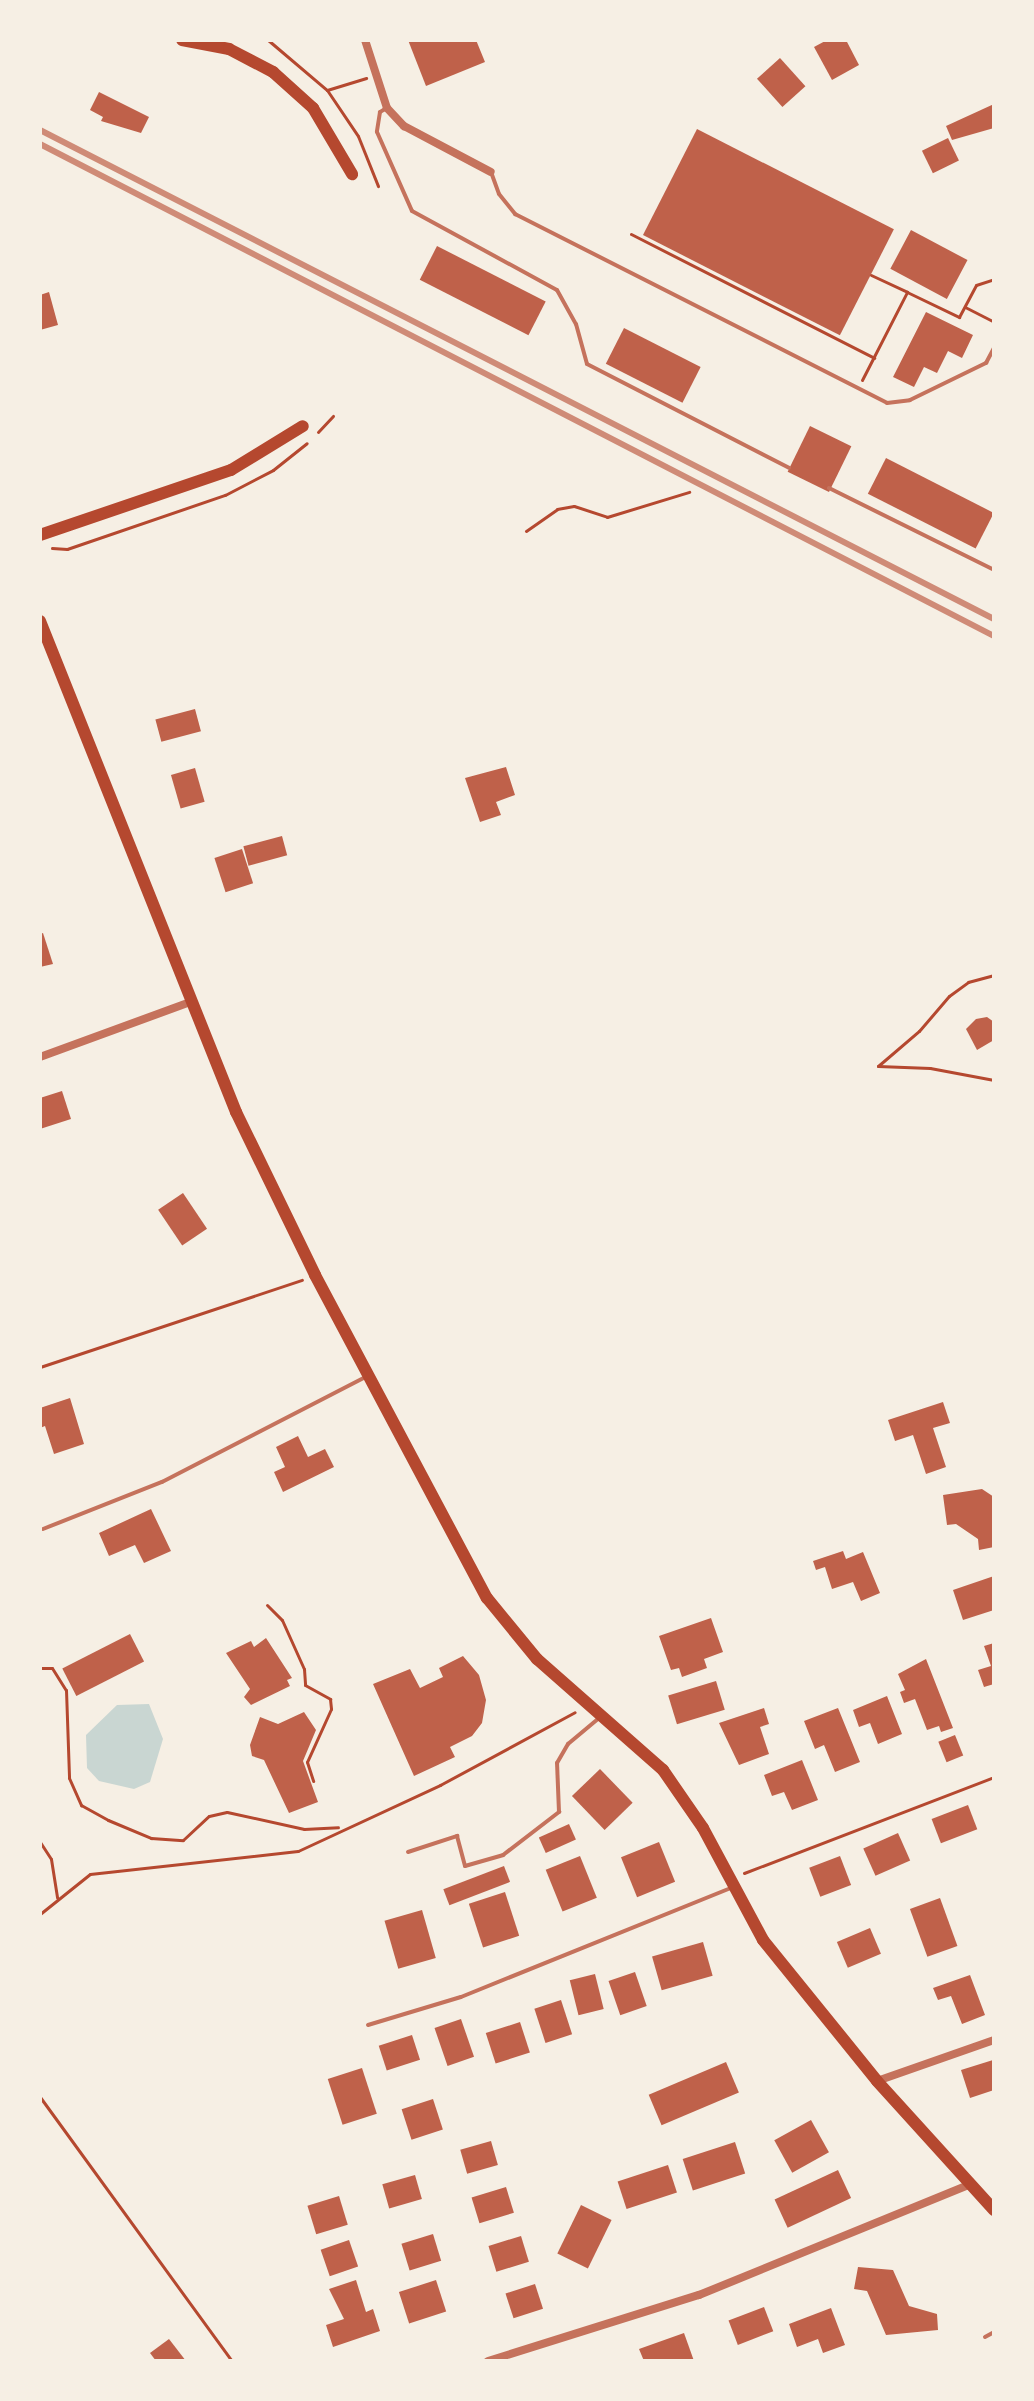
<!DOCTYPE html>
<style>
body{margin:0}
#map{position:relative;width:1034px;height:2401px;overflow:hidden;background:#f6efe4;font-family:Arial,sans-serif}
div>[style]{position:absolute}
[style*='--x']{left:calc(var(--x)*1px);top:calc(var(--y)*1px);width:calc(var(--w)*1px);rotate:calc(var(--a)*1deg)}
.water>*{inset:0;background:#c9d6d2}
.building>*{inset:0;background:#bf614a;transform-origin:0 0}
.path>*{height:3px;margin:-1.5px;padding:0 1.5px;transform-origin:1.5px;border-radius:1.5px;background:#b5482f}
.service>*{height:4px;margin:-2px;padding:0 2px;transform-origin:2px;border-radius:2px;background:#c5725c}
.minor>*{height:8px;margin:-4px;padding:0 4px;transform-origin:4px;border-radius:4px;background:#c5725c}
.secondary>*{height:12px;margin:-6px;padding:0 6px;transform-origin:6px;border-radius:6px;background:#b5482f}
.rail>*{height:6px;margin:-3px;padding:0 3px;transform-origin:3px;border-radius:3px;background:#cf8b77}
span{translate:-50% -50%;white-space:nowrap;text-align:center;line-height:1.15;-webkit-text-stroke:7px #f6efe4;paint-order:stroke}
.frame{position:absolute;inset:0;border:42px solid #f6efe4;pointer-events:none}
</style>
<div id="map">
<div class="water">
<div style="clip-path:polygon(149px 1704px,163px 1739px,150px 1782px,134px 1789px,99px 1781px,87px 1768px,86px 1735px,117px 1705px)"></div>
</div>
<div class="building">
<div style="clip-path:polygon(408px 40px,476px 40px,485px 62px,426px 86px)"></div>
<div style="clip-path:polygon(827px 40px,846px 40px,859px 65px,832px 80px,814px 47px)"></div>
<div style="left:780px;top:58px;width:38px;height:31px;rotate:48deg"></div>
<div style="clip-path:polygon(99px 92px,149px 117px,141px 133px,101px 121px,103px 117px,90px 110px)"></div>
<div style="clip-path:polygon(994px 104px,994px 128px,952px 140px,946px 126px)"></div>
<div style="left:697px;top:129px;width:221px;height:119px;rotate:27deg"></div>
<div style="left:948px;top:138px;width:25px;height:29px;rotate:64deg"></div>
<div style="left:911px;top:230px;width:64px;height:44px;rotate:28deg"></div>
<div style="left:437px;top:246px;width:122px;height:38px;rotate:27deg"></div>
<div style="clip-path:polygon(49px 292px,58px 325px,40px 330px,40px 295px)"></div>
<div style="clip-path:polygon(926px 312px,973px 335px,962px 358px,948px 351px,937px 373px,924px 367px,914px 387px,893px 377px)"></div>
<div style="left:624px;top:328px;width:86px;height:40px;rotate:27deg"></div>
<div style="left:810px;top:426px;width:46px;height:51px;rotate:26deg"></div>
<div style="left:886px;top:458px;width:121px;height:40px;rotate:27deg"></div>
<div style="left:195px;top:709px;width:23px;height:41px;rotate:75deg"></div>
<div style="clip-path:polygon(506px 767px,515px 795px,496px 802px,501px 815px,480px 822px,465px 778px)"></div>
<div style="left:195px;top:768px;width:35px;height:25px;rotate:74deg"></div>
<div style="left:282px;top:836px;width:20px;height:40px;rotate:75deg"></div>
<div style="left:242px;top:849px;width:36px;height:29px;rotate:72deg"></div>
<div style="clip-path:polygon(43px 933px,53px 964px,40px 967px,40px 934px)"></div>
<div style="clip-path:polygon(987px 1017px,994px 1022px,994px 1040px,977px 1050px,966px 1029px,976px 1019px)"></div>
<div style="clip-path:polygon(62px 1091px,71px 1119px,40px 1129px,40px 1098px)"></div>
<div style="left:183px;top:1193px;width:43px;height:30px;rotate:56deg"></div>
<div style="clip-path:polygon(70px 1398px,84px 1444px,54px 1454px,45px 1426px,40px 1428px,40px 1408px)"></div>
<div style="clip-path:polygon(943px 1402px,950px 1423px,933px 1428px,946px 1467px,926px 1474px,913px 1435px,895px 1441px,888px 1420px)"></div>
<div style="clip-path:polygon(298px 1436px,308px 1457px,325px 1449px,334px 1467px,283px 1492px,274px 1472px,285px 1467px,276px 1447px)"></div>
<div style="clip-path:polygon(982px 1489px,994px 1497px,994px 1547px,979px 1550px,978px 1539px,956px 1524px,947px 1525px,943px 1495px)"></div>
<div style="clip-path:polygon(151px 1509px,171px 1551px,144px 1563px,135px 1545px,109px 1556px,99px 1533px)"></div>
<div style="clip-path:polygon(843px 1551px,846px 1559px,863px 1552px,880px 1593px,861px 1601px,853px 1582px,832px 1589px,825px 1567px,816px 1570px,813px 1561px)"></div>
<div style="clip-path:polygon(994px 1576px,994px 1610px,963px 1620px,953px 1590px)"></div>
<div style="clip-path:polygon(711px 1618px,723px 1652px,704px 1659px,707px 1668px,682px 1677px,679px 1668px,671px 1670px,659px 1636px)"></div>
<div style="left:130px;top:1634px;width:31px;height:76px;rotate:63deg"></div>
<div style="clip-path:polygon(266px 1638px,292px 1678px,287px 1680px,290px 1686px,251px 1705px,244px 1697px,250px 1689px,226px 1653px,251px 1641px,254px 1647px)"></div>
<div style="clip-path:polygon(994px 1643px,994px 1684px,984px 1687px,978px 1670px,991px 1666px,984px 1646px)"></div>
<div style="clip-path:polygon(463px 1656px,479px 1675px,486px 1700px,482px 1723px,472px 1736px,450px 1747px,455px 1757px,414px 1776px,373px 1684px,410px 1669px,420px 1688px,443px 1677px,439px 1668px)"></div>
<div style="clip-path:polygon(926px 1659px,953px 1728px,941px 1732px,939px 1726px,927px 1730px,915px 1699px,904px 1703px,900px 1692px,905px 1690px,898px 1674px)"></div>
<div style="left:716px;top:1681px;width:30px;height:50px;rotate:73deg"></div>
<div style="clip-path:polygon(887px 1696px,902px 1734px,878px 1744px,870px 1723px,859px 1727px,853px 1710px)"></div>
<div style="clip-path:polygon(764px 1708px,769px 1724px,760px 1727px,769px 1754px,739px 1765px,719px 1723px)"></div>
<div style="clip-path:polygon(838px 1708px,860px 1762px,835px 1772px,824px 1745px,815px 1749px,804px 1721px)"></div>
<div style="clip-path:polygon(304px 1712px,316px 1730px,303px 1761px,318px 1802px,289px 1813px,264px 1760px,252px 1756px,250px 1745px,260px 1717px,278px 1724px)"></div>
<div style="left:955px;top:1735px;width:22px;height:18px;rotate:68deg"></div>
<div style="clip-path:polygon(802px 1760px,818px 1800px,792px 1810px,784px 1792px,772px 1796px,764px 1775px)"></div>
<div style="left:600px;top:1769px;width:47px;height:39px;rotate:46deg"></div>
<div style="left:968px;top:1805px;width:26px;height:39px;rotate:69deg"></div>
<div style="left:569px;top:1824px;width:17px;height:33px;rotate:66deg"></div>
<div style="left:898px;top:1833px;width:30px;height:38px;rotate:66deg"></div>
<div style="left:659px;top:1842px;width:43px;height:41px;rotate:68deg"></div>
<div style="left:580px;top:1856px;width:45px;height:37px;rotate:68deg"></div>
<div style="left:840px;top:1856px;width:31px;height:33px;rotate:69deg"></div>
<div style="left:504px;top:1866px;width:17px;height:65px;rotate:69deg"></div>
<div style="left:505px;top:1892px;width:46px;height:38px;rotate:72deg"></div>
<div style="left:940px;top:1898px;width:51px;height:32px;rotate:70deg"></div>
<div style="left:422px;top:1910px;width:50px;height:39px;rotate:74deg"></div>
<div style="left:870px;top:1928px;width:28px;height:36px;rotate:67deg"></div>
<div style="left:703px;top:1942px;width:35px;height:53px;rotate:74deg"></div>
<div style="left:635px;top:1972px;width:36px;height:28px;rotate:71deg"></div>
<div style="left:595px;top:1974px;width:36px;height:26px;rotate:76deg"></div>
<div style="clip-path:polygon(970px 1975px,985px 2015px,962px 2024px,951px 1996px,938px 2000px,933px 1988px)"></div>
<div style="left:561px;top:2000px;width:36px;height:28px;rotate:72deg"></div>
<div style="left:461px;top:2019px;width:40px;height:28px;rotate:71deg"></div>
<div style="left:520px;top:2022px;width:32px;height:36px;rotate:72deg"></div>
<div style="left:412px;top:2035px;width:26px;height:35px;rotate:72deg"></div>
<div style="clip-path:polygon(993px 2060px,994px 2090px,970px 2098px,961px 2070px)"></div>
<div style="left:726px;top:2062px;width:33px;height:84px;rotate:67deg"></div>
<div style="left:362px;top:2068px;width:48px;height:36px;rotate:72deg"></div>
<div style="left:433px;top:2099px;width:32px;height:33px;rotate:72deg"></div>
<div style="left:811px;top:2120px;width:37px;height:42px;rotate:61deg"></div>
<div style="left:491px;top:2141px;width:25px;height:32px;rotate:74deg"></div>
<div style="left:735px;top:2142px;width:33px;height:55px;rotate:72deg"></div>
<div style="left:668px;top:2165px;width:29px;height:53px;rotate:72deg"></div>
<div style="left:838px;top:2170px;width:31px;height:70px;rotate:65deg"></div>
<div style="left:415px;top:2175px;width:25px;height:34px;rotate:74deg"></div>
<div style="left:506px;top:2187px;width:27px;height:36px;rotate:73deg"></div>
<div style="left:339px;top:2196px;width:30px;height:33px;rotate:73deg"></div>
<div style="left:581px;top:2205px;width:34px;height:54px;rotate:26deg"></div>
<div style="left:433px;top:2234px;width:28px;height:33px;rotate:73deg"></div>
<div style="left:521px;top:2236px;width:27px;height:34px;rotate:73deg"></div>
<div style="left:349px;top:2240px;width:28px;height:30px;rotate:71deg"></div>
<div style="clip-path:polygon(858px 2267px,893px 2270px,909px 2306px,937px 2314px,938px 2330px,886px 2335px,867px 2291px,854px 2289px)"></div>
<div style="clip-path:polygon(356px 2280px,366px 2312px,373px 2309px,380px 2331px,333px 2347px,326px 2325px,344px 2319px,329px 2289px)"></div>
<div style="left:436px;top:2280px;width:33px;height:39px;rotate:72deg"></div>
<div style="left:535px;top:2284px;width:26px;height:31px;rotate:72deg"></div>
<div style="left:764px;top:2307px;width:26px;height:38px;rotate:69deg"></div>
<div style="clip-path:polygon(831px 2308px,845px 2345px,823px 2353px,818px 2339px,797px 2347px,789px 2324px)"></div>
<div style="clip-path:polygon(684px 2333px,694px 2361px,644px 2361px,639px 2349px)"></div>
<div style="clip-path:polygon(169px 2339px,186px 2361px,156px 2361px,150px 2353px)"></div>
</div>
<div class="path">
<div style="--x:268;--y:40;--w:77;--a:40.3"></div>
<div style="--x:327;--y:90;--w:55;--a:56"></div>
<div style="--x:358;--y:136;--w:54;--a:68.2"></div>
<div style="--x:327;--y:90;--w:41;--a:-17.1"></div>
<div style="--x:631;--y:234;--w:273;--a:27"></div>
<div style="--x:871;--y:275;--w:40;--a:25"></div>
<div style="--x:965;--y:307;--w:33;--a:27"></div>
<div style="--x:862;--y:380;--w:99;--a:-62.9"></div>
<div style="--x:907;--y:292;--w:58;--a:25.7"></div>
<div style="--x:959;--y:317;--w:36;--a:-62"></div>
<div style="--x:976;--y:285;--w:19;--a:-18"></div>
<div style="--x:318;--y:432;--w:22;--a:-47"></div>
<div style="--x:526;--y:531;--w:38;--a:-35"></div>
<div style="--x:557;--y:509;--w:17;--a:-10"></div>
<div style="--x:574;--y:506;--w:35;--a:18"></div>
<div style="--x:607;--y:517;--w:86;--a:-17"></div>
<div style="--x:52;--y:548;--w:15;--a:4"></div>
<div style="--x:67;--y:549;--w:167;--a:-18.9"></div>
<div style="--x:225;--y:495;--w:54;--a:-27.5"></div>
<div style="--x:273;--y:470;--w:43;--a:-38.5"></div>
<div style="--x:878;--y:1066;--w:54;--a:-40.5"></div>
<div style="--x:919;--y:1031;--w:46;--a:-49.4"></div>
<div style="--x:949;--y:996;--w:24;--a:-36"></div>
<div style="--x:968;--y:982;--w:27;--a:-15"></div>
<div style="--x:878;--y:1066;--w:52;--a:2.2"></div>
<div style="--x:930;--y:1068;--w:65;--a:10.6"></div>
<div style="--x:40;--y:1367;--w:276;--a:-18.4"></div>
<div style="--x:267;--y:1605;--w:21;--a:45"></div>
<div style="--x:282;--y:1620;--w:54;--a:65.8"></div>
<div style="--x:304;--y:1669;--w:16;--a:86"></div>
<div style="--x:305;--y:1685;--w:29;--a:29"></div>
<div style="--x:330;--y:1699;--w:10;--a:84"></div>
<div style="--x:331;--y:1709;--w:58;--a:114.4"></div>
<div style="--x:307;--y:1762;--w:20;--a:72"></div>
<div style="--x:40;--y:1668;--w:12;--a:0"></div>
<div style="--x:52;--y:1668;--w:26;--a:58"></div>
<div style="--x:66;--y:1690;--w:88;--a:88"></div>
<div style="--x:69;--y:1778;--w:30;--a:66"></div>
<div style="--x:81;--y:1805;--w:31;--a:29"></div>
<div style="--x:108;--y:1820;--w:47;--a:22.7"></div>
<div style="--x:151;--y:1838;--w:32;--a:4"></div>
<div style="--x:183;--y:1840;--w:35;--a:-43"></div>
<div style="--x:209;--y:1816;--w:18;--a:-13"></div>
<div style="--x:227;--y:1812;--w:79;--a:12.4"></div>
<div style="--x:304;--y:1829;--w:34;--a:-3"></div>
<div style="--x:40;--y:1842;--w:20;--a:57"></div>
<div style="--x:51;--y:1859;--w:39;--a:81"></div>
<div style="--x:744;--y:1873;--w:268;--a:-21"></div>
<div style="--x:40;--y:1914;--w:64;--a:-38.7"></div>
<div style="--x:90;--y:1874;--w:209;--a:-6.3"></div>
<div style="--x:298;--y:1851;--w:157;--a:-24.9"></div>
<div style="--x:440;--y:1785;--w:153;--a:-28.4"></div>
<div style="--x:40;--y:2097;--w:326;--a:54"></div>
</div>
<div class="service">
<div style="--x:385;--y:109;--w:6;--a:149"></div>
<div style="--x:380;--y:112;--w:20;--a:99"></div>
<div style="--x:377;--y:132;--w:86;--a:66.1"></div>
<div style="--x:412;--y:211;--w:165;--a:28.6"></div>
<div style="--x:557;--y:290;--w:39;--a:61"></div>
<div style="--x:576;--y:324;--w:41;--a:74.6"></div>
<div style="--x:587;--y:364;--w:227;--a:27.2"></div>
<div style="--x:491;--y:172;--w:23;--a:70"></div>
<div style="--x:499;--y:194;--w:26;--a:51"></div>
<div style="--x:515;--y:214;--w:417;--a:26.9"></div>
<div style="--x:887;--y:403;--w:23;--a:-7"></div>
<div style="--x:910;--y:400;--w:85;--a:-26"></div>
<div style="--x:986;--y:363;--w:17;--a:-62"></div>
<div style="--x:829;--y:488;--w:184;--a:26.4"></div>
<div style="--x:43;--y:1529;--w:128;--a:-21.6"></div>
<div style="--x:162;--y:1482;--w:229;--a:-27.3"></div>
<div style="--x:408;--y:1852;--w:52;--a:-18.1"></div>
<div style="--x:457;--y:1836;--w:31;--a:75"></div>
<div style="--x:465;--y:1866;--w:40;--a:-16"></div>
<div style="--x:503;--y:1855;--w:71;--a:-37.5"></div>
<div style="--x:559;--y:1812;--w:49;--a:-92.3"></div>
<div style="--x:557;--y:1763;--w:22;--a:-60"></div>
<div style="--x:568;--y:1744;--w:39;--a:-40"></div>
<div style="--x:368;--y:2025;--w:97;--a:-16.8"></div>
<div style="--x:461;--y:1997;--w:291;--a:-22"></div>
<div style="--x:985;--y:2337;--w:10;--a:-29"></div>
</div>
<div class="minor">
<div style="--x:365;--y:40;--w:71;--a:72.1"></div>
<div style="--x:387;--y:108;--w:25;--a:47"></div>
<div style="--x:404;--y:126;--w:98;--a:27.9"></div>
<div style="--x:40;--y:1057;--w:160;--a:-20.1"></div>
<div style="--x:877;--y:2081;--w:124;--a:-19.3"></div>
<div style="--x:488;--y:2361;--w:221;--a:-17.4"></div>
<div style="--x:699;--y:2295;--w:291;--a:-22.2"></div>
</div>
<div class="secondary">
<div style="--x:182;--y:40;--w:48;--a:10.8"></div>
<div style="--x:229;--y:49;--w:50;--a:27.6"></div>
<div style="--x:273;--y:72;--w:54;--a:42"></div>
<div style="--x:313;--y:108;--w:77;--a:59.4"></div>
<div style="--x:40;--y:535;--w:202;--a:-18.8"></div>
<div style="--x:231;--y:470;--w:84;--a:-31.4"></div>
<div style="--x:40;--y:621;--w:529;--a:68.24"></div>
<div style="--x:236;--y:1112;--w:181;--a:64.1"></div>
<div style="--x:315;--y:1275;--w:366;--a:62"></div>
<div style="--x:487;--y:1598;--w:79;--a:50.7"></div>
<div style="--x:537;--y:1659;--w:168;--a:41.4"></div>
<div style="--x:663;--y:1770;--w:70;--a:55.4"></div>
<div style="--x:703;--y:1828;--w:127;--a:61.8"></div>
<div style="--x:763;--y:1940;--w:181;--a:51"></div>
<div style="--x:877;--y:2081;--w:174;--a:47.8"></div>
</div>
<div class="rail">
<div style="--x:40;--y:130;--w:1072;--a:27.14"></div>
<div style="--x:40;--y:144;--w:1073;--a:27.28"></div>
</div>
<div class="frame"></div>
</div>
